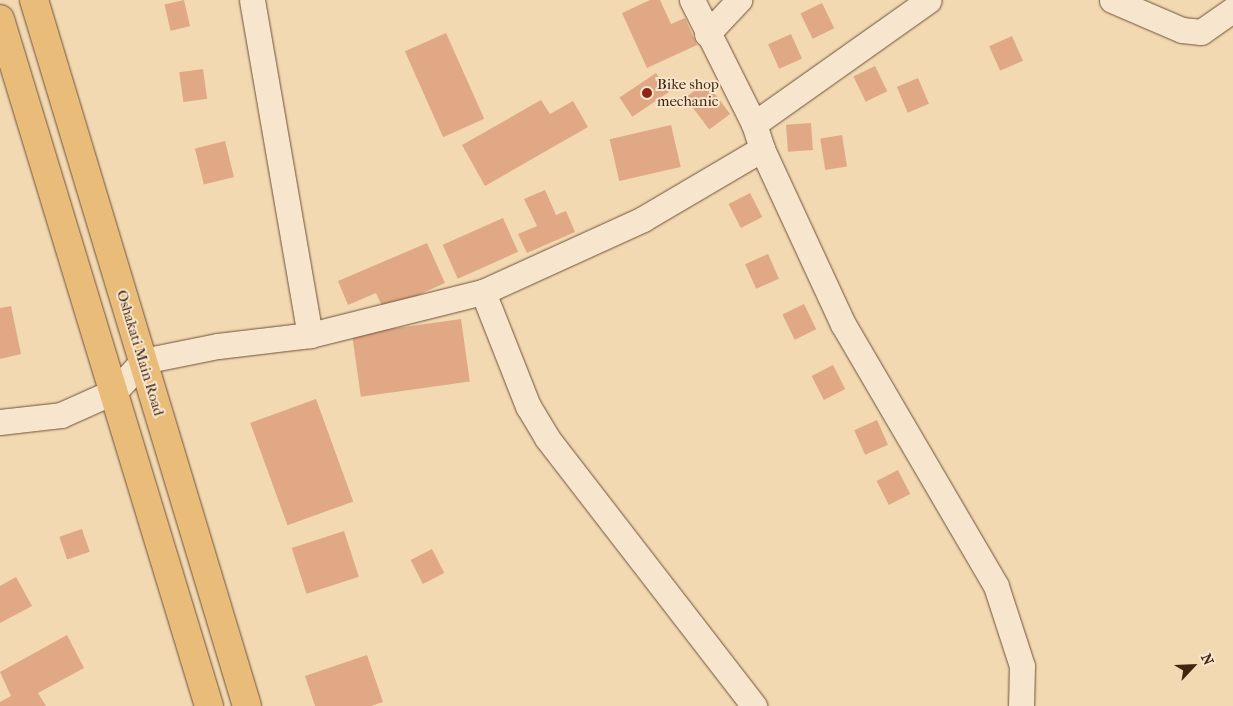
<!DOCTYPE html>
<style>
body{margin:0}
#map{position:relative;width:1233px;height:706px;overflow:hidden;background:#f2d9b2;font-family:"IM FELL French Canon",serif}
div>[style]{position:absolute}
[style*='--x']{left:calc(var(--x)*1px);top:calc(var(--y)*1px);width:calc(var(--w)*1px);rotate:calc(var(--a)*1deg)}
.building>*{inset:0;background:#e0a884;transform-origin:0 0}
.roads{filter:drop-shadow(0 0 1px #6e5238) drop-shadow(0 0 1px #6e5238)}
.minor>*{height:25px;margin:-12.5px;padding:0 12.5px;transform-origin:12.5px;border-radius:12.5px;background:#f7e6cd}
.primary>*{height:28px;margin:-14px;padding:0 14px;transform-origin:14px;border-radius:14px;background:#e9bc79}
.dots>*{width:14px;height:14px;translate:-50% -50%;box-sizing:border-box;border:2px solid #f7e6cd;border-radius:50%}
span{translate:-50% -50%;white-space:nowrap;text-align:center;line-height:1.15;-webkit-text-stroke:4px #f7e6cd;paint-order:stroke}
.poi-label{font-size:15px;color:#42250f}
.left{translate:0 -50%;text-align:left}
.street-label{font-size:15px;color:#42250f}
.north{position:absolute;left:1168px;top:641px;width:50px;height:50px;-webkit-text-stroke:4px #f7e6cd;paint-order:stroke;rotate:65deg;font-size:14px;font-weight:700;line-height:20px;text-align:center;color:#42250f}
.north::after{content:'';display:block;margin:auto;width:18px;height:22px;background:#42250f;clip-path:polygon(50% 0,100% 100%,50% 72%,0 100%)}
</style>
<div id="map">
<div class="building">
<div style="left:184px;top:0;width:27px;height:20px;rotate:77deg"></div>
<div style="clip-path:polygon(650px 0,660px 0,671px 24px,685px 18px,697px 45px,647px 68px,622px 13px)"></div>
<div style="left:822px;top:3px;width:28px;height:24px;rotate:64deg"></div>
<div style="left:446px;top:33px;width:94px;height:45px;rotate:66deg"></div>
<div style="left:791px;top:34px;width:27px;height:25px;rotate:66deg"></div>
<div style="left:1012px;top:36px;width:27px;height:25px;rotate:66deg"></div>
<div style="left:875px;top:66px;width:28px;height:24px;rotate:64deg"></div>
<div style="left:203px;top:69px;width:30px;height:24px;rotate:82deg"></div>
<div style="left:656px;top:73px;width:23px;height:44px;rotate:56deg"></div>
<div style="left:918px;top:78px;width:28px;height:23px;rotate:67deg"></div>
<div style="left:706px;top:82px;width:40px;height:26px;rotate:53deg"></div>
<div style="clip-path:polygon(541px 100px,550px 114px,573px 101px,588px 127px,485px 186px,462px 145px)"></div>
<div style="left:811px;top:123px;width:27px;height:25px;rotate:86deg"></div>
<div style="left:671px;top:125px;width:43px;height:63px;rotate:77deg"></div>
<div style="left:842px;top:135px;width:32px;height:22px;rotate:81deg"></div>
<div style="left:225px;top:141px;width:37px;height:31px;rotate:76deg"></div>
<div style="clip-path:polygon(545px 190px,556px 215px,566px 211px,575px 232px,527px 253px,518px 234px,537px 226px,524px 199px)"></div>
<div style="left:750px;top:193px;width:27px;height:24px;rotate:63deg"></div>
<div style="left:503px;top:218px;width:37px;height:66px;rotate:66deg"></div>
<div style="clip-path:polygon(427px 243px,445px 283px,384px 310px,376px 293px,348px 305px,338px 281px)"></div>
<div style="left:768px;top:254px;width:27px;height:25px;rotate:66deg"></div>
<div style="left:804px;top:304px;width:28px;height:24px;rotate:64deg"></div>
<div style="clip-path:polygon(11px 306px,21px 354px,0 359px,0 308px)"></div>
<div style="left:461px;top:319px;width:63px;height:110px;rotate:82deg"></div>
<div style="left:833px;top:365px;width:27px;height:24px;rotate:63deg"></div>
<div style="left:316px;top:399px;width:109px;height:70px;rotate:70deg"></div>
<div style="left:877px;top:420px;width:27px;height:25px;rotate:66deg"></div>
<div style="left:898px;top:470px;width:27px;height:24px;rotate:63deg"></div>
<div style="left:82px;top:529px;width:24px;height:24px;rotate:71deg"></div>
<div style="left:344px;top:531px;width:48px;height:55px;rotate:72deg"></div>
<div style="left:432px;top:549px;width:27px;height:24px;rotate:63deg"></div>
<div style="clip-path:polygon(16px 577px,32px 606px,0 623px,0 586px)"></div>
<div style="clip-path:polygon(67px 635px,84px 668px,38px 693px,46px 706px,0 706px,0 702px,11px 696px,0 672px)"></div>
<div style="clip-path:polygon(367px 655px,383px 702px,371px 706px,315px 706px,305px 676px)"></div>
</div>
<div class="roads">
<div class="minor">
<div style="--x:252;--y:0;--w:340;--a:80.2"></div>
<div style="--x:692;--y:0;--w:139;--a:63.4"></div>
<div style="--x:754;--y:124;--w:26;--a:72"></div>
<div style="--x:762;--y:149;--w:193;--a:65.2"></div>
<div style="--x:843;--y:324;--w:303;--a:59.7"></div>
<div style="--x:996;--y:586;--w:84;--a:72"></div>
<div style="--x:1022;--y:666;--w:40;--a:91.4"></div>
<div style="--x:1112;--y:0;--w:76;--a:23.2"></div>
<div style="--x:1182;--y:30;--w:19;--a:6"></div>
<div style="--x:1201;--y:32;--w:39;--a:-35"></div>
<div style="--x:707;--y:34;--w:47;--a:-46.7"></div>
<div style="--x:754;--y:124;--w:214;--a:-35.3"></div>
<div style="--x:483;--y:292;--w:123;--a:68.5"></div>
<div style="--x:528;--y:406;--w:37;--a:59"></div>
<div style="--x:547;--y:438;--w:339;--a:52.3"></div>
<div style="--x:0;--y:422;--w:61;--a:-6.5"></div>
<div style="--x:61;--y:415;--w:59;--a:-24"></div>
<div style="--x:115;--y:391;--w:41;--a:-47"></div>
<div style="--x:143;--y:361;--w:76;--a:-11.3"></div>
<div style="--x:218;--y:346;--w:93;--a:-6.8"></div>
<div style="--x:310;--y:335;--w:178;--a:-14"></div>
<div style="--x:483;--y:292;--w:176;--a:-24.5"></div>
<div style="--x:643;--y:219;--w:138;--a:-30.5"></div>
</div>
<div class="primary">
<div style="--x:34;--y:0;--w:737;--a:73.21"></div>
<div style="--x:0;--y:19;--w:718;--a:73.08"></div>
</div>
</div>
<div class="dots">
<div style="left:647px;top:93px;background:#8f2418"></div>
</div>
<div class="poi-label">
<span class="left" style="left:657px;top:93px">Bike shop<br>mechanic</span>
</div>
<div class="street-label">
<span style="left:140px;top:353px;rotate:73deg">Oshakati Main Road</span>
</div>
<div class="north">N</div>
</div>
